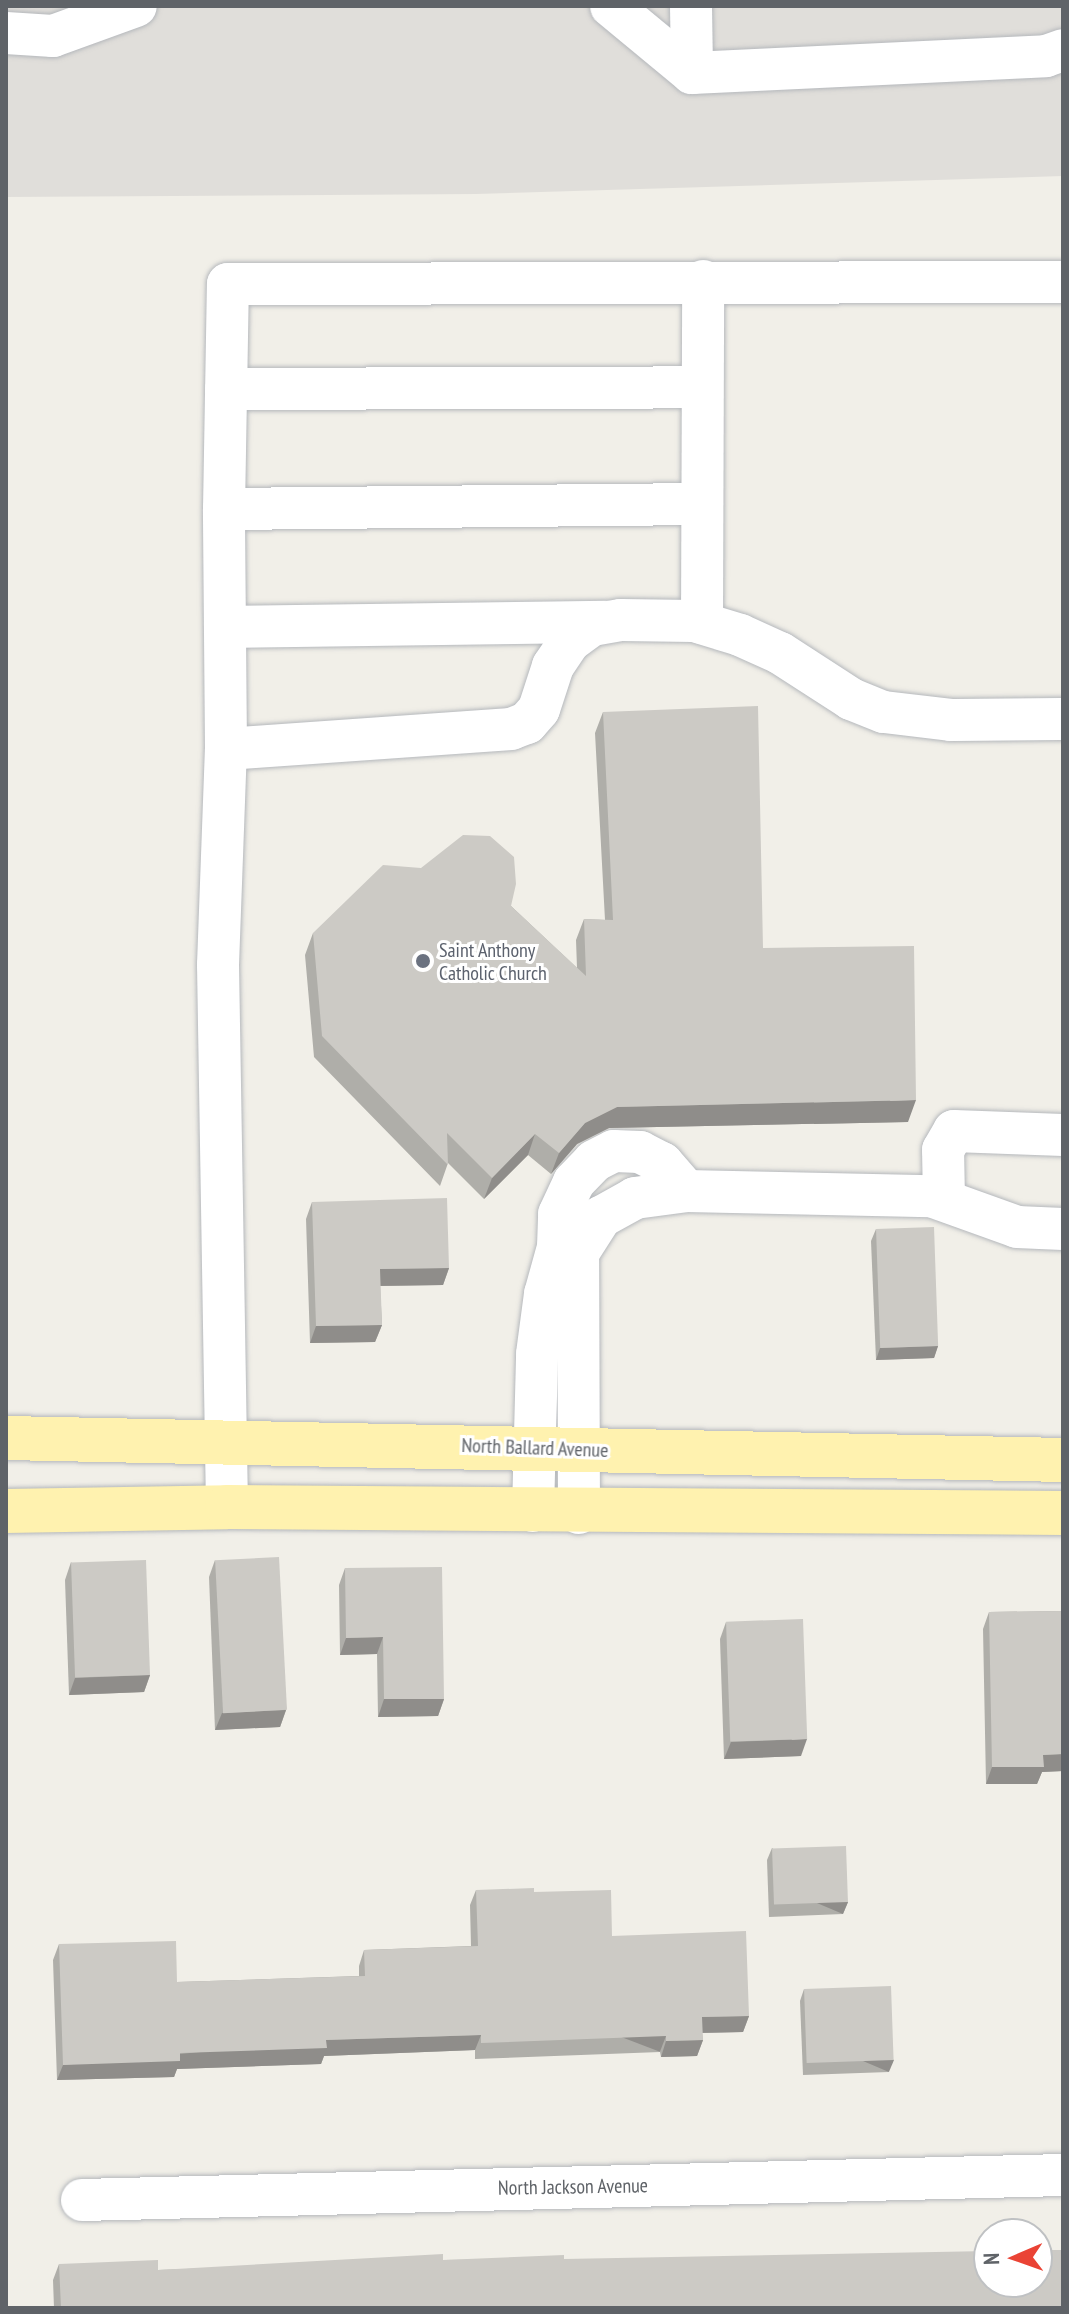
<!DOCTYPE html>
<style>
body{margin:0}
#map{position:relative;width:1069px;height:2314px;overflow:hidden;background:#f1efe8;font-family:"PT Sans Narrow",sans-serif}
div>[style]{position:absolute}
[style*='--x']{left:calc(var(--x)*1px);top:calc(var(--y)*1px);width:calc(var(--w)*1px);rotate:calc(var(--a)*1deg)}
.industrial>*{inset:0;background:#e0deda}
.roads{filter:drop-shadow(0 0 2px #b5b8bc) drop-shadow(0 0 2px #b5b8bc)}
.minor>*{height:42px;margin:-21px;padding:0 21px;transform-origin:21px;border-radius:21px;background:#fff}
.major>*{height:44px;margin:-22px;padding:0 22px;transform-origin:22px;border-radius:22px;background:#fff2af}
.wall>*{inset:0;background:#afaea9}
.shaded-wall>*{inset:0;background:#8f8d8a;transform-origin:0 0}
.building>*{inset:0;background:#cccac5;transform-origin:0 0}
.dots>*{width:22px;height:22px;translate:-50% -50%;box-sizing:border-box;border:4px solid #fff;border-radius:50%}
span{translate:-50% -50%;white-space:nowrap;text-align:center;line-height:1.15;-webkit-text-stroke:6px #fff;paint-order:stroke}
.worship-label{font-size:20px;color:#5b616d}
.left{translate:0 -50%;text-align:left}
.street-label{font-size:20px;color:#5f6368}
.frame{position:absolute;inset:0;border:8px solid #5f6368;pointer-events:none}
.north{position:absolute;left:973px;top:2218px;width:80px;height:80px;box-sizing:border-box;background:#fff;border:2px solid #bfc1c3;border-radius:50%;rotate:268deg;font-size:22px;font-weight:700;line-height:32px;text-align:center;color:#5f6368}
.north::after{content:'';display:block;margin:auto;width:28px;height:36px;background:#ea4335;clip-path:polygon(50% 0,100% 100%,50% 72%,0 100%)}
</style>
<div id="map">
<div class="industrial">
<div style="clip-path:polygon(6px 6px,1063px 6px,1063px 176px,476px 194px,6px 197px)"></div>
</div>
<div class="roads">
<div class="minor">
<div style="--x:611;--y:6;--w:105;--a:39.6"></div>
<div style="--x:692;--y:73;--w:354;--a:-2.7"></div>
<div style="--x:1046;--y:56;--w:18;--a:-19"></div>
<div style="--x:691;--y:6;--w:67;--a:89.1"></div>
<div style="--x:6;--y:33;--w:47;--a:3.7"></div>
<div style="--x:53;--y:36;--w:88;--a:-19.9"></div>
<div style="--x:226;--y:389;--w:476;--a:-0.2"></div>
<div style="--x:224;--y:509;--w:476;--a:-0.6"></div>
<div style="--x:702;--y:623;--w:342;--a:-89.8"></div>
<div style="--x:225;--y:627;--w:379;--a:-0.8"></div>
<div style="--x:226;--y:749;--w:286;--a:-4"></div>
<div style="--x:511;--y:729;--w:17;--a:-21"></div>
<div style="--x:527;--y:723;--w:18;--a:-49"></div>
<div style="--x:539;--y:709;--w:45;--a:-72"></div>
<div style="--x:553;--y:666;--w:30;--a:-56"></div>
<div style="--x:570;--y:641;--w:27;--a:-36"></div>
<div style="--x:592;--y:625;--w:29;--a:-10"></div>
<div style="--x:621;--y:620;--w:73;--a:0.8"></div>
<div style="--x:694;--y:621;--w:48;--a:16.9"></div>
<div style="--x:740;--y:635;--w:44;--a:24.2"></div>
<div style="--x:780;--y:653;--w:85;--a:32.9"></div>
<div style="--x:851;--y:699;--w:35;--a:22"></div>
<div style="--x:884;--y:712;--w:67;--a:6.8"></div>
<div style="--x:951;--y:720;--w:112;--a:-0.5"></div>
<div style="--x:944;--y:1200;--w:50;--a:-91.1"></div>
<div style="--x:943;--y:1150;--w:22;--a:-60"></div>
<div style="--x:954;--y:1131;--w:109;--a:2.1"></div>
<div style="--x:227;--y:1507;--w:542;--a:-90.95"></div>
<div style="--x:218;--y:965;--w:216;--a:-87.9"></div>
<div style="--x:226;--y:749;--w:240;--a:-90.5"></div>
<div style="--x:224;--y:509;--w:225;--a:-89"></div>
<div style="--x:228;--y:284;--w:835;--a:-0.14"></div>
<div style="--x:533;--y:1511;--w:157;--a:-88.5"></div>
<div style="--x:537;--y:1354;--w:61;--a:-82.4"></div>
<div style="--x:545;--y:1294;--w:49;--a:-74.5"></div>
<div style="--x:558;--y:1247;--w:33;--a:-88"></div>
<div style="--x:559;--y:1214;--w:35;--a:-65"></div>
<div style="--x:574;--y:1182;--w:29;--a:-46"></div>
<div style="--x:594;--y:1161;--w:22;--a:-27"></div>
<div style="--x:614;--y:1151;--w:26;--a:2"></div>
<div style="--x:640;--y:1152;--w:25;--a:27"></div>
<div style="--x:662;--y:1163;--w:37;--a:49"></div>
<div style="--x:579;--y:1513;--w:260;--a:-90.2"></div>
<div style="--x:578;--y:1253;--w:43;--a:-57.4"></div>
<div style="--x:601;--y:1217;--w:39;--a:-29"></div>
<div style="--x:635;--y:1198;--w:51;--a:-7.8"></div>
<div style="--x:686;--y:1191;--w:245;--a:1.2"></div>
<div style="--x:931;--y:1196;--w:91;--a:19.8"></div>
<div style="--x:1017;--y:1227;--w:46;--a:2.5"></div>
<div style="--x:82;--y:2200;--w:981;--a:-1.46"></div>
</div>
<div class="major">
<div style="--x:6;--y:1438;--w:1057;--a:1.19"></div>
<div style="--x:6;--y:1511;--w:221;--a:-1"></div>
<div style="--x:227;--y:1507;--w:836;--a:0.41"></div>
</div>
</div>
<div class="wall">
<div style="clip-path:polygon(603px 712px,763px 948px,908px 1122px,609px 1128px,577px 1144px,551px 1174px,528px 1155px,484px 1199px,448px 1163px,440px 1186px,314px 1057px,305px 955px,313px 933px,511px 906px,577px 968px,576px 940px,584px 919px,605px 920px,595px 733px)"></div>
<div style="clip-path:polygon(312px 1202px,449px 1268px,443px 1285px,380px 1286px,382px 1325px,375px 1342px,310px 1343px,306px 1219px)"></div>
<div style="clip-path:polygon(876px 1229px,938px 1346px,934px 1358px,876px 1360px,871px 1241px)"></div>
<div style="clip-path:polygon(215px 1560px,286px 1710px,280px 1727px,215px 1730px,209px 1577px)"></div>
<div style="clip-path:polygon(71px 1562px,150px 1675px,144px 1692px,69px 1695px,65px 1580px)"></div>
<div style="clip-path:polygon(345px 1568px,444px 1699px,438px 1716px,378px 1717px,377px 1654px,340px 1655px,339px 1585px)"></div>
<div style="clip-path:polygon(1063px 1611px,1063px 1771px,1042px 1772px,1037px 1784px,986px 1784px,983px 1629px,989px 1612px)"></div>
<div style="clip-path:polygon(726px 1622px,801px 1756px,724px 1759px,720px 1639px)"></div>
<div style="clip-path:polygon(772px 1848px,848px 1902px,843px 1914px,769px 1917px,767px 1860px)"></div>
<div style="clip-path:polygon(1063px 1859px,1063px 1918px,1061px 1864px)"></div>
<div style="clip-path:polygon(476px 1890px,534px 1892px,612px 1936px,749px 2016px,743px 2032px,702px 2033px,703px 2040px,697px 2056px,661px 2057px,660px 2052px,475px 2059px,475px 2050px,324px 2056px,321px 2064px,177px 2069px,174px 2077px,57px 2080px,53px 1960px,59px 1944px,177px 1982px,359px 1976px,359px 1966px,364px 1950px,471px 1946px,470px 1905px)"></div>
<div style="clip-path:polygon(804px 1989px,889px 2072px,803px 2075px,800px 2001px)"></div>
<div style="clip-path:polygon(564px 2259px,1063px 2308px,54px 2308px,53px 2280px,59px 2264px,158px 2270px,443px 2260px)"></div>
</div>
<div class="shaded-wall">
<div style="clip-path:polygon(916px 1100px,908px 1122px,609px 1128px,577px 1144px,551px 1174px,559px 1153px,585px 1123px,617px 1107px)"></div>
<div style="clip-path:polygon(535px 1134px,528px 1155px,484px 1199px,492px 1178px)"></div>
<div style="clip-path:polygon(449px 1268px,443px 1285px,374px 1286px,380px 1269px)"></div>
<div style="clip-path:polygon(382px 1325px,375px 1342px,310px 1343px,316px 1326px)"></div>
<div style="clip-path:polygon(938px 1346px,934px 1358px,876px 1360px,880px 1348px)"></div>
<div style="clip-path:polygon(383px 1637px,377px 1654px,340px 1655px,346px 1638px)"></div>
<div style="clip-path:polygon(150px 1675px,144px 1692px,69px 1695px,75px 1678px)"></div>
<div style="clip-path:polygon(384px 1699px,444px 1699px,438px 1716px,378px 1717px)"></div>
<div style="clip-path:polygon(286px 1710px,280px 1727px,215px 1730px,222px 1713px)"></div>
<div style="clip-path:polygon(807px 1739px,801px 1756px,724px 1759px,731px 1742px)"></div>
<div style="clip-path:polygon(1063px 1754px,1063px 1771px,1042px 1772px,1037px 1784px,986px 1784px,992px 1767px,1043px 1755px)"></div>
<div style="left:848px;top:1902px;width:13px;height:75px;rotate:113deg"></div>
<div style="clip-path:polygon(749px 2016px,743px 2032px,696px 2033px,702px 2017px)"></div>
<div style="clip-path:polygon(481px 2035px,475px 2050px,324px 2056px,321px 2064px,177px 2069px,174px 2077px,57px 2080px,63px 2065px,326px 2040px)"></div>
<div style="left:666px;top:2036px;width:17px;height:185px;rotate:111deg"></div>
<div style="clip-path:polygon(703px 2040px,697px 2056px,661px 2057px,666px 2041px)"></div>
<div style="left:894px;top:2060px;width:13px;height:87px;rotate:113deg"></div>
</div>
<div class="building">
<div style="clip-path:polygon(758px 706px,763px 948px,914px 946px,916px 1100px,617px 1107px,585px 1123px,559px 1153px,535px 1134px,492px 1178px,447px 1133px,448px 1165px,322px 1036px,313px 933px,383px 865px,421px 868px,463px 835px,490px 836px,514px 857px,516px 884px,511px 906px,586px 976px,584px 919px,613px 920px,603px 712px)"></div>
<div style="clip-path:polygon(447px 1198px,449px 1268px,380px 1269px,382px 1325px,316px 1326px,312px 1202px)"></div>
<div style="left:934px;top:1227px;width:119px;height:58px;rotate:88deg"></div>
<div style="left:279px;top:1557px;width:153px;height:64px;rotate:87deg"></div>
<div style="left:146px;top:1560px;width:115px;height:75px;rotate:88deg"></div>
<div style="clip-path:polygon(442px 1567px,444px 1699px,384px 1699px,383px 1637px,346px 1638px,345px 1568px)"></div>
<div style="clip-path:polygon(1063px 1611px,1063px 1754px,1043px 1755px,1044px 1767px,992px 1767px,989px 1612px)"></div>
<div style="left:803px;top:1619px;width:120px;height:77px;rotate:88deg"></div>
<div style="left:846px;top:1846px;width:56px;height:74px;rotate:88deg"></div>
<div style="clip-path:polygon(534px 1888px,534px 1892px,611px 1890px,612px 1936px,746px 1931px,749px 2016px,702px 2017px,703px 2040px,666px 2041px,666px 2036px,481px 2043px,481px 2035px,326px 2040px,327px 2048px,180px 2053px,180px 2061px,63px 2065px,59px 1944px,176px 1941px,177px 1982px,365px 1976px,364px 1950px,478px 1946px,476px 1890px)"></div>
<div style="left:891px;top:1986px;width:74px;height:87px;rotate:88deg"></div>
<div style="clip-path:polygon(1037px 2250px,1063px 2250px,1063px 2308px,61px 2308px,59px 2264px,158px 2260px,158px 2270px,443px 2254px,443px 2260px,564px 2255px,564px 2259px,989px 2251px,989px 2282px,1037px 2282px)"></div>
</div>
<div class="dots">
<div style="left:423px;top:961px;background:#6b7280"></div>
</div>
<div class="worship-label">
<span class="left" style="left:439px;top:962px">Saint Anthony<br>Catholic Church</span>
</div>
<div class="street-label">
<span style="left:535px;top:1448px;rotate:2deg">North Ballard Avenue</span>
<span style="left:573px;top:2187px;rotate:-1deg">North Jackson Avenue</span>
</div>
<div class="frame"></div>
<div class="north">N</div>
</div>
